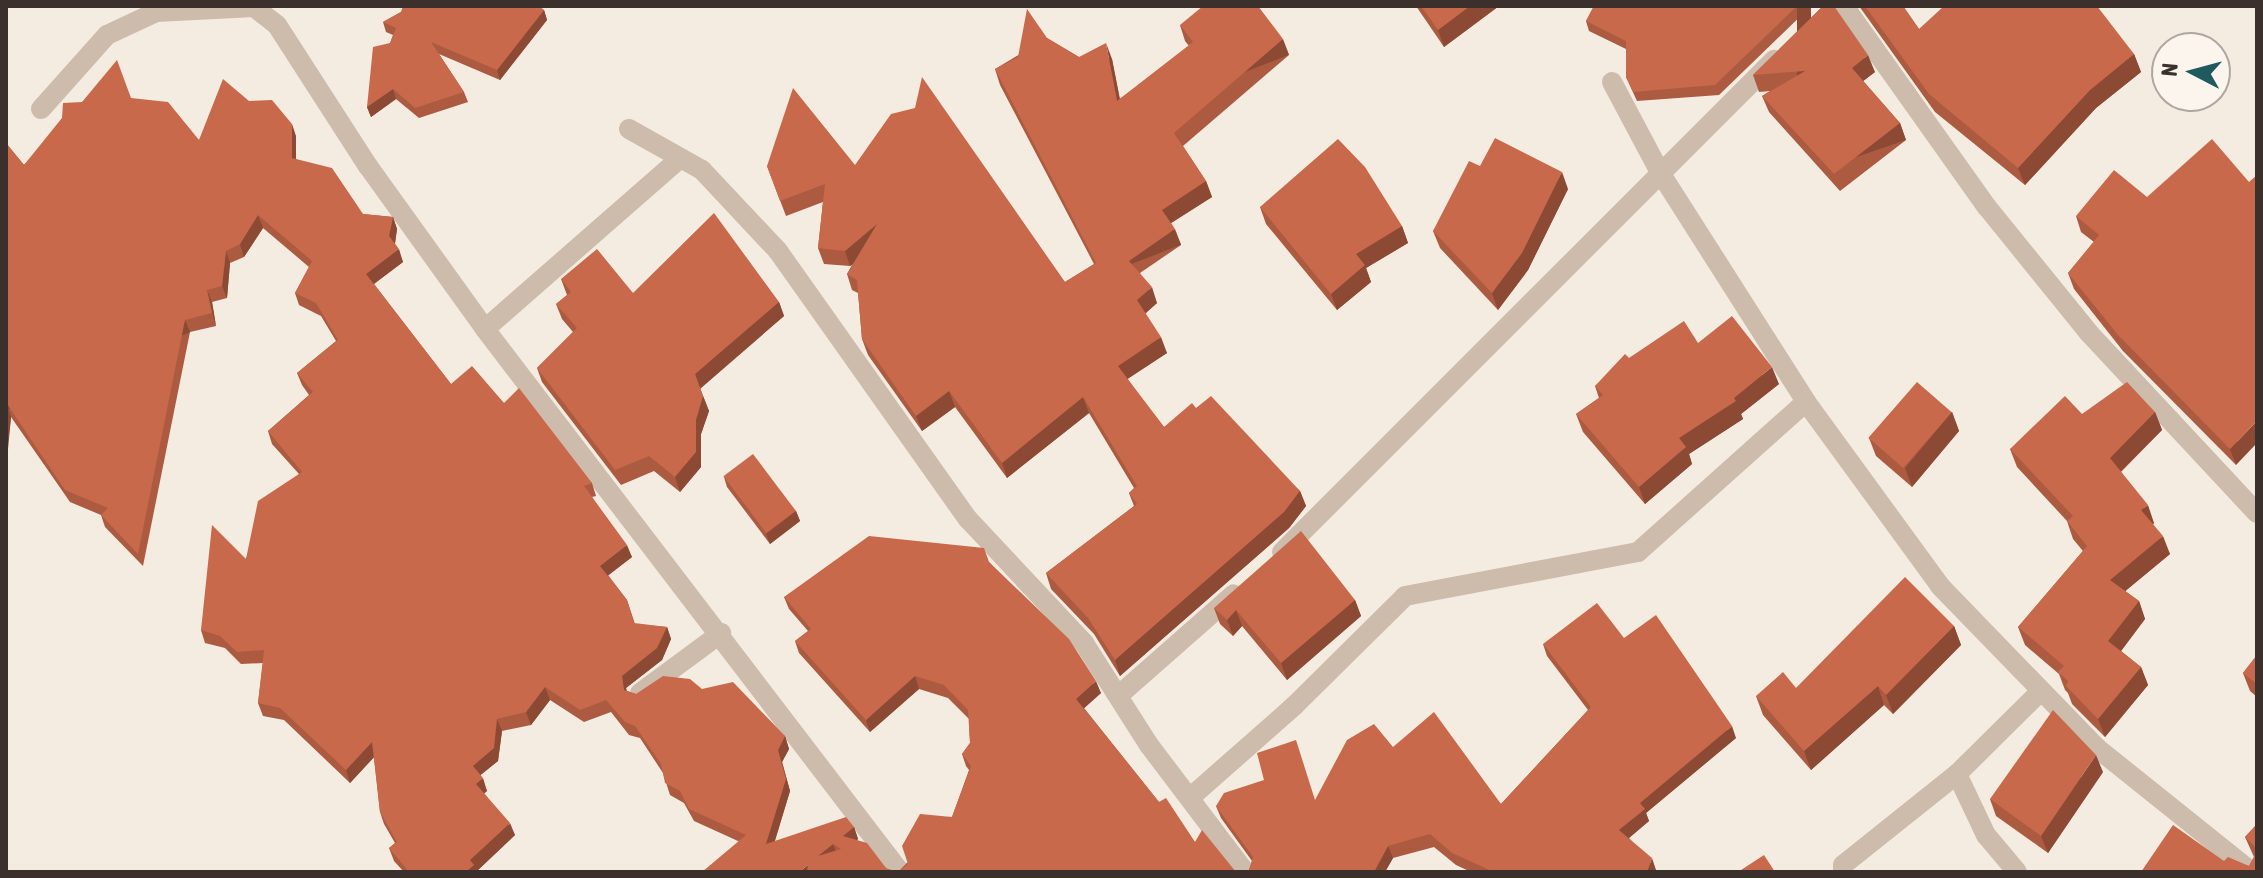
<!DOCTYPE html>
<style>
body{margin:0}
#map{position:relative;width:2263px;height:878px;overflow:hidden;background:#f4ebe1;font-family:"Asap Condensed",sans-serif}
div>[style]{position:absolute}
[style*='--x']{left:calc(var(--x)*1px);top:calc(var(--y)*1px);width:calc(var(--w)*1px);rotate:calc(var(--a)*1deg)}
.street>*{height:20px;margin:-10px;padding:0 10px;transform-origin:10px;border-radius:10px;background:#cdbbac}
.wall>*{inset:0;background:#ac5a40}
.shaded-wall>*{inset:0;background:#8c4a34;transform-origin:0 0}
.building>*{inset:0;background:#c8694b;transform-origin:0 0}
span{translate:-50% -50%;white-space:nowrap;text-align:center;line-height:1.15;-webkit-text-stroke:8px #fbf5ee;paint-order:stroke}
.frame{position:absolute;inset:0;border:8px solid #3b302b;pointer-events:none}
.north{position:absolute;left:2151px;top:32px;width:80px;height:80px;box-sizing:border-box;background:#fbf5ee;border:2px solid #aea6a0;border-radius:50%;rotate:276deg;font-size:22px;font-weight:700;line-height:32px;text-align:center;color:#3b302b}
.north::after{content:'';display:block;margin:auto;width:28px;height:36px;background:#1f5a5e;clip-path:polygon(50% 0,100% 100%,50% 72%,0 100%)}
</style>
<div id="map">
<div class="street">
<div style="--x:1844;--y:6;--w:247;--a:54.6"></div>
<div style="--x:1987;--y:207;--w:162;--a:51"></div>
<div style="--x:2089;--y:333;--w:246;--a:47"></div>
<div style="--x:1612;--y:82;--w:104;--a:62"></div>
<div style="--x:1661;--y:174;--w:270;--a:57.5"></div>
<div style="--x:1806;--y:402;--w:228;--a:53.9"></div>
<div style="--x:1940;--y:586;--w:226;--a:45.9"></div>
<div style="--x:2097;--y:748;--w:198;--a:38.7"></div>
<div style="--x:41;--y:109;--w:99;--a:-48.3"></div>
<div style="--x:107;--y:35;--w:54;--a:-25.1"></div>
<div style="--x:156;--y:12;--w:98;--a:-2.9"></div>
<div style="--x:254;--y:7;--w:29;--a:38"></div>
<div style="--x:277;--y:25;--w:168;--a:57.2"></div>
<div style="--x:368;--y:166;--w:201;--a:54.3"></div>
<div style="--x:485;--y:329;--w:683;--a:52.61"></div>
<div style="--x:629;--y:129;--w:84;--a:29.3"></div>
<div style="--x:702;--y:170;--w:111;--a:46.8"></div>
<div style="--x:778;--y:251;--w:329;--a:54.7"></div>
<div style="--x:968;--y:519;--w:170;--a:46.9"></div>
<div style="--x:1084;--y:643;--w:121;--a:57.5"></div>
<div style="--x:1149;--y:745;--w:159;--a:52.9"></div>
<div style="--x:485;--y:329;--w:259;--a:-41.2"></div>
<div style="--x:1282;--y:552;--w:696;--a:-45"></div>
<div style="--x:640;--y:693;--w:101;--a:-36.5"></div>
<div style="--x:1118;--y:696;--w:154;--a:-41.3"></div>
<div style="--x:1957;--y:774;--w:68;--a:64.6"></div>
<div style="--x:1986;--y:835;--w:48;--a:50"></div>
<div style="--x:1192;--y:796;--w:136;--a:-41.4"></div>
<div style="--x:1294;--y:706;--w:156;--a:-44.7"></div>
<div style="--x:1405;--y:596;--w:237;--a:-10.7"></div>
<div style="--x:1638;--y:552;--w:225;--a:-41.8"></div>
<div style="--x:1843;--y:872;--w:7;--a:-90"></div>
<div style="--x:1843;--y:865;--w:146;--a:-38.6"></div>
<div style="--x:1957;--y:774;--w:118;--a:-44.7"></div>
</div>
<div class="wall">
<div style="clip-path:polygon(1416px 6px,1499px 6px,1444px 47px)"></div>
<div style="clip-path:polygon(1594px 6px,1811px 6px,1719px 95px,1637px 101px,1626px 77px,1626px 49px,1589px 31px,1586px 21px)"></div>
<div style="clip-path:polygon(1823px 6px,1875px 72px,1863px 81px,1900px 123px,1906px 140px,1840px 191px,1769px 112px,1762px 96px,1770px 91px,1759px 92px,1753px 75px)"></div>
<div style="clip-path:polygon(1859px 6px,1903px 6px,1919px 29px,2134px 54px,2141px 72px,2096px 108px,2025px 185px,1935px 112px)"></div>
<div style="clip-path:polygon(408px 8px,544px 10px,547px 20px,500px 80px,439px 54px,464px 92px,468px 102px,419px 118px,396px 99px,371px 117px,367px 107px,393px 35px,386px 32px,383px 22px)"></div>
<div style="clip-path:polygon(1180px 25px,1289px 55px,1183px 146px,1206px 181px,1212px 197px,1171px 223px,1181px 245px,1140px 273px,1157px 303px,1145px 314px,1167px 353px,1127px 379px,1164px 427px,1196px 408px,1300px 491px,1306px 506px,1289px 528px,1120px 676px,1094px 634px,1051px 589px,1046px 573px,1134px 506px,1129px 493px,1134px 488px,1089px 413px,1007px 478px,955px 407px,922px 431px,868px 355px,862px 339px,858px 293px,852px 290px,847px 274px,852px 265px,850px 266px,824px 264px,818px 248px,823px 202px,786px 216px,767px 166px,855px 165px,1065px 282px,1094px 264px,1000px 85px,995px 69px,1047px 38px,1079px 57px,1112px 59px,1120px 99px,1189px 46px,1185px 41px)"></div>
<div style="clip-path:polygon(131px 98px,199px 140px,249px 101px,296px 136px,296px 159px,363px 214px,393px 217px,397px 229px,395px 244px,403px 262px,374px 284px,451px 384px,504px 403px,592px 483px,596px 496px,592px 497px,632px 557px,608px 575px,627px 600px,635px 624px,667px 627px,671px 639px,662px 660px,626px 688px,627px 691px,636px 694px,702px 689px,785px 736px,789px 749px,782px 762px,790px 791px,775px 841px,854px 827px,858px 839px,857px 840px,886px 868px,738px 841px,694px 821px,684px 803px,670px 795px,663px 773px,640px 738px,629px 735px,611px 712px,584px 722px,550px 700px,531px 725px,502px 731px,498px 761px,480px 775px,487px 791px,484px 793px,515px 835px,477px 871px,477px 872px,404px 872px,394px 861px,389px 848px,395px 843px,384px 824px,380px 812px,374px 757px,350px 783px,284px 720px,263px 716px,258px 703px,263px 663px,241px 664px,225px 648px,205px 643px,201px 630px,299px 474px,272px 444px,268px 431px,309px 395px,302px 385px,297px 373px,336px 341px,321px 316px,299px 305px,295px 293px,309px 267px,263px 228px,244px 257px,230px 263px,227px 298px,212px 302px,216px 326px,190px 332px,143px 566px,105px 527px,101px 515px,70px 502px,11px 417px,6px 460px,6px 143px,24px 165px,82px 102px)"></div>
<div style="clip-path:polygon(1480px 166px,1568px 189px,1528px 270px,1498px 310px,1440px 248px,1433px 231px)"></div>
<div style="clip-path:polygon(2249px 182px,2236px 465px,2123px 351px,2074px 289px,2068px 273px,2094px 242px,2081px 232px,2076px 216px,2147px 197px)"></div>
<div style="clip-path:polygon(1260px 207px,1402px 226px,1408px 243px,1366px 268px,1371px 282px,1337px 310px,1266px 224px)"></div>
<div style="clip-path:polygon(561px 279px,633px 293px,779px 302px,784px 316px,700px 388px,709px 411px,701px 434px,701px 467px,680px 492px,654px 471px,621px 485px,542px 382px,537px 368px,573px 332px,562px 319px,556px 304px,567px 295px)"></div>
<div style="clip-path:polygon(1698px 343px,1779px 384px,1741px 414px,1743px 419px,1689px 454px,1692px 464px,1645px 504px,1583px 432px,1576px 414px,1599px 398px,1595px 386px,1629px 358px)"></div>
<div style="clip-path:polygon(1952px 412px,1959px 431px,1912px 487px,1876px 456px,1869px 438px)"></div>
<div style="clip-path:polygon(2155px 412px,2162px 430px,2121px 472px,2154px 523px,2153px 524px,2170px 554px,2125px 591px,2139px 601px,2145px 619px,2121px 651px,2141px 667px,2148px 685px,2105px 737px,2072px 704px,2068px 693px,2065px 690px,2059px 674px,2025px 645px,2018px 627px,2083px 551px,2073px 539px,2067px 521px,2017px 467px,2010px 449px,2082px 414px)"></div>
<div style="clip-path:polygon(724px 477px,796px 511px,800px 521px,770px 544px,727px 487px)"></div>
<div style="clip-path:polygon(989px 562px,1101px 693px,1084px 708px,1159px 802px,1195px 842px,1236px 872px,1249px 870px,1252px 861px,1221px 818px,1216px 806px,1316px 800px,1393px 747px,1501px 804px,1588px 710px,1547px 656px,1543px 644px,1624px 638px,1736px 738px,1646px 813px,1649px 821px,1629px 838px,1656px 870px,1655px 872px,1471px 872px,1456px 865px,1434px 847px,1393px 858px,1385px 872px,898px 872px,952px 817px,969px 770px,966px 766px,962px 754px,970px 743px,969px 719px,948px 698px,919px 689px,870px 732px,799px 653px,795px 641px,808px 631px,789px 609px,784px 597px)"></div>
<div style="clip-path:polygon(1355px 600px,1361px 616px,1287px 680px,1242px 626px,1233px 636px,1220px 624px,1214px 608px)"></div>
<div style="clip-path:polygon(1954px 626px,1961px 645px,1893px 714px,1884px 705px,1811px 770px,1763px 715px,1756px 696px,1796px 688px)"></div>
<div style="clip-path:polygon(2257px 655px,2257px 697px,2250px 691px,2243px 673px)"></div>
<div style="clip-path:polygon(2103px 772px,2048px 853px,1996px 816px,1990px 799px)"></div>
<div style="clip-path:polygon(2257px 824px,2257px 872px,2224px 861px,2249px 866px,2254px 857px,2245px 837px)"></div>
</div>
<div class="shaded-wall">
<div style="clip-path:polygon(1470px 6px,1499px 6px,1444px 47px,1438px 30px)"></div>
<div style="left:1797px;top:6px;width:14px;height:114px"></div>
<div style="clip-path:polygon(544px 10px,547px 20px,500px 80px,497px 70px)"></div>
<div style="left:1283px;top:39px;width:17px;height:144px;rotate:69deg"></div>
<div style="clip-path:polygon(1106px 43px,1112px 59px,1123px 117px,1117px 101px)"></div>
<div style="clip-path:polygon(2134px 54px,2141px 72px,2096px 108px,2025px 185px,2018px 168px,2090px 90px)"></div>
<div style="clip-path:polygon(1868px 55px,1875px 72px,1858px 85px,1852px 68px)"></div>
<div style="clip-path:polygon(393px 89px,396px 99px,371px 117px,367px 107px)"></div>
<div style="left:1900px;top:123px;width:18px;height:83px;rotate:71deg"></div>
<div style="clip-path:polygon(292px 124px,296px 136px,296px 171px,292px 158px)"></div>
<div style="clip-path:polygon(1562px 172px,1568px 189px,1528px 270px,1498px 310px,1492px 293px)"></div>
<div style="clip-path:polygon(1206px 181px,1212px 197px,1168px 225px,1162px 210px)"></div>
<div style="clip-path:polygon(258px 215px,263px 228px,244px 257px,240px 244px)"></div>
<div style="clip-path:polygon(393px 217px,397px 229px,394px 249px,389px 236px)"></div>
<div style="clip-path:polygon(877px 224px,883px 240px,850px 266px,845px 251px)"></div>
<div style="clip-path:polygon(1402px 226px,1408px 243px,1366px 268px,1371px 282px,1337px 310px,1331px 294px,1356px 254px)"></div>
<div style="left:1175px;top:229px;width:17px;height:56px;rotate:69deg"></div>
<div style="clip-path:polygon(399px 249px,403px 262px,371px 286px,366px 274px)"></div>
<div style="clip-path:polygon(226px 251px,230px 263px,227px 298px,222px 286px)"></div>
<div style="clip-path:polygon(1152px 287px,1157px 303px,1142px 316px,1137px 300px)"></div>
<div style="clip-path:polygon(207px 290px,212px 302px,216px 326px,212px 313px)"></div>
<div style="clip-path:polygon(779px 302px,784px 316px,700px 389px,695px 374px)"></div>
<div style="left:185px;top:320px;width:13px;height:239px;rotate:67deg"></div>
<div style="clip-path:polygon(1161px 337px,1167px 353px,1123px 382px,1118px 366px)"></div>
<div style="clip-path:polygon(1772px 367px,1779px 384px,1741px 414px,1743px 419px,1689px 454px,1692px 464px,1645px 504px,1639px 487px,1679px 438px,1734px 398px)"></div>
<div style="clip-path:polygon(949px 391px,955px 407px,922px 431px,916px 416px)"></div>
<div style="clip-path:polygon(703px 396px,709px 411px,701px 434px,701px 467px,680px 492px,675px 477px)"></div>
<div style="clip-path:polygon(1083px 397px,1089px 413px,1007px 478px,1002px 463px)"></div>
<div style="clip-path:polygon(7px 404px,11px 417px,7px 460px,6px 412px)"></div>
<div style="clip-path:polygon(1952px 412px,1959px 431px,1912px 487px,1905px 468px)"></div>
<div style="clip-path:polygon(2155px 412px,2162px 430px,2116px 476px,2110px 458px)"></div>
<div style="clip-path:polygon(2257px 421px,2257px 443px,2236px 465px,2230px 449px)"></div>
<div style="clip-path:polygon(1300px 491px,1306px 506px,1289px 528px,1120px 676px,1115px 660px)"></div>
<div style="clip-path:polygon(2148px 505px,2154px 523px,2148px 528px,2141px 510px)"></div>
<div style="clip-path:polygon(796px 511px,800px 521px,770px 544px,766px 534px)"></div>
<div style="clip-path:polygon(2163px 536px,2170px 554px,2117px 598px,2110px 580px)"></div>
<div style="clip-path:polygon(627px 545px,632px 557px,605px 578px,600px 566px)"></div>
<div style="clip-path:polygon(1355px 600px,1361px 616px,1287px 680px,1281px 663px)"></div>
<div style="clip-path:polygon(2139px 601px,2145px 619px,2115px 659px,2108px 641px)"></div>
<div style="clip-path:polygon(1236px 610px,1242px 626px,1233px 636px,1227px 620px)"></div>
<div style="clip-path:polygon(1954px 626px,1961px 645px,1893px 714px,1886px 695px)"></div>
<div style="clip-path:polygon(667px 627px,671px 639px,662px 660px,626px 688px,628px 702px,624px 690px,622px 676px)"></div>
<div style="clip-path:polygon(2141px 667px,2148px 685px,2105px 737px,2098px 719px)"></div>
<div style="clip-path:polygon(915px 676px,919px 689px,870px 732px,866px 720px)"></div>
<div style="clip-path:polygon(1096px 681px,1101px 693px,1081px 711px,1076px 699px)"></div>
<div style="clip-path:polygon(1878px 686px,1884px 705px,1811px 770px,1804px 751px)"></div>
<div style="clip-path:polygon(545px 687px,550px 700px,531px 725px,526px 712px)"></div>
<div style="clip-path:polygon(497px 719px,502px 731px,498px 761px,477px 778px,473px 766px)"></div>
<div style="clip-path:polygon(1732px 726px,1736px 738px,1646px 813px,1649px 821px,1623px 843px,1619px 830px,1640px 803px)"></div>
<div style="clip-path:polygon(785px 736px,789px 749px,782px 762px,790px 791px,770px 856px,766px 844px,778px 750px)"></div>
<div style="clip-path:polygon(372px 742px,377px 754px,350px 783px,346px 770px)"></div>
<div style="clip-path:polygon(2096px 755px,2103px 772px,2048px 853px,2041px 836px)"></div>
<div style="clip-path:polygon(483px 778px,487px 791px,481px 796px,476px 784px)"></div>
<div style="clip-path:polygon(510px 823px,515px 835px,477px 871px,477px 872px,466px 872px,470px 860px)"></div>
<div style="clip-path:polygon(854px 827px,858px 839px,847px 848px,843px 836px)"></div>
<div style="clip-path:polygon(833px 844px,838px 856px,818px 856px)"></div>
<div style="clip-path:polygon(1388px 846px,1393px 858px,1385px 872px,1374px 872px)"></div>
<div style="clip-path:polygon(1652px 858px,1656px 870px,1655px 872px,1647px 872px)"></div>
<div style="clip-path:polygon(808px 865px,810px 872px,799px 872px)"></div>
</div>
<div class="building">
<div style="clip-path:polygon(403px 6px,407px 6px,408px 8px,411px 6px,539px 6px,544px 10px,497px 70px,431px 42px,464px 92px,415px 108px,393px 89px,367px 107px,373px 47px,390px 43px,396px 28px,383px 22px,401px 12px)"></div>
<div style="clip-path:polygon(1203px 6px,1258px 6px,1283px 39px,1174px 133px,1206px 181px,1162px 210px,1175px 229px,1129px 261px,1152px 287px,1137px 300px,1161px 337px,1118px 366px,1164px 427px,1192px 403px,1196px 408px,1211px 396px,1300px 491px,1284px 512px,1115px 660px,1088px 618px,1046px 573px,1137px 504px,1129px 493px,1137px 486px,1083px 397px,1002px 463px,949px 391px,916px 416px,862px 339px,857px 280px,847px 274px,877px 224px,845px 251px,818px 248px,825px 184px,780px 201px,767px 166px,793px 88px,855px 165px,891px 114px,915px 108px,922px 77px,1065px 282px,1096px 263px,995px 69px,1018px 57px,1027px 9px,1047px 38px,1079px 57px,1106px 43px,1117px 101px,1193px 42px,1180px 25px)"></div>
<div style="clip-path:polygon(1421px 6px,1470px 6px,1438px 30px)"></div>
<div style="clip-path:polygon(1594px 6px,1797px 6px,1715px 85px,1633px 92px,1626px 77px,1626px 41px,1586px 21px)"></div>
<div style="clip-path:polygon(1823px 6px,1834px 6px,1868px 55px,1852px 68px,1900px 123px,1834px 174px,1762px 96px,1805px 71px,1753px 75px)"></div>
<div style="clip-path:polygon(1865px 6px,1903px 6px,1919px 29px,1944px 6px,2097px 6px,2134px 54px,2090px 90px,2018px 168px,1929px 94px)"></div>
<div style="clip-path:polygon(evenodd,117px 60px,131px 98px,168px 102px,199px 140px,223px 79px,249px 101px,272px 100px,292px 124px,292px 158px,332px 168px,363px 214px,393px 217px,389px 236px,399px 249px,366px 274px,451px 384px,472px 366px,504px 403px,519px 388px,592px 483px,584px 486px,627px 545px,600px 566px,627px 600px,634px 623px,667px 627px,657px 648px,622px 676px,624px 690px,636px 694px,663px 676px,690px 679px,702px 689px,733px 682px,785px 736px,778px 750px,786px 779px,766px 844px,846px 817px,854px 827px,843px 836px,867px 843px,886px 868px,897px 872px,807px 872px,808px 865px,799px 872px,702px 872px,746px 835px,689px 809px,680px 791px,665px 783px,661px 764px,635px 726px,625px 722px,606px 700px,580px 710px,545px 687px,526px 712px,497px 719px,494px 748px,473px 766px,483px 778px,476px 784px,510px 823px,470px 860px,474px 865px,466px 872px,409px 872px,389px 848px,397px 842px,380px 812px,372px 742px,346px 770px,280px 708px,258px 703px,264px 650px,237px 652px,220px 636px,201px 630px,212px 525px,246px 559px,258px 501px,302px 472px,268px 431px,313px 392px,297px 373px,338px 340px,316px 303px,295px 293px,312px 261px,258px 215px,240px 244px,226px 251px,222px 286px,207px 290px,212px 313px,185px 320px,138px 554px,101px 515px,108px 508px,65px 490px,7px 404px,6px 412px,6px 143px,24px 165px,62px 118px,63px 103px,82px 102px,117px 60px,833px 844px,841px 849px,818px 856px,833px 844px)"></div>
<div style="clip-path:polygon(1495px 138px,1562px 172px,1522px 253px,1492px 293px,1433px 231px,1469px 161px,1480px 166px)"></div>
<div style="clip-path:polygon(1338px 139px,1365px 167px,1402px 226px,1356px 254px,1365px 265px,1331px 294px,1260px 207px)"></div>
<div style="clip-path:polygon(2212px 139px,2249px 182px,2257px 175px,2257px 421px,2230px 449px,2118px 335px,2068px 273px,2099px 235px,2076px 216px,2114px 170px,2147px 197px)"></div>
<div style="clip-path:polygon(714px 213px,779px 302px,695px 374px,703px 396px,696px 420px,696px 452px,675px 477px,649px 456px,615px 470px,537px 368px,577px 328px,556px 304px,571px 292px,561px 279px,597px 249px,633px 293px)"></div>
<div style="clip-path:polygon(1732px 316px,1772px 367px,1734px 398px,1736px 401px,1679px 438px,1686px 447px,1639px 487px,1576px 414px,1603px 395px,1595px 386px,1625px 354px,1629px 358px,1684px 321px,1698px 343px)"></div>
<div style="left:1917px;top:382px;width:46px;height:74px;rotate:41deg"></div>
<div style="clip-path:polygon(2127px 382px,2155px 412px,2110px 458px,2148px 505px,2141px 510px,2163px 536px,2110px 580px,2139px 601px,2108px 641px,2141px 667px,2098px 719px,2066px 686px,2068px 681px,2058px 672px,2064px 666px,2018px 627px,2087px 546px,2067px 521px,2073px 516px,2010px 449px,2065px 396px,2082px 414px)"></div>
<div style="left:753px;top:454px;width:71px;height:37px;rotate:53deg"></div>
<div style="clip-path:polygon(1301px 531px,1355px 600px,1281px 663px,1236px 610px,1227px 620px,1214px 608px)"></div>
<div style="clip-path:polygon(869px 536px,984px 548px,989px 562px,1069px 639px,1096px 681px,1076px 699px,1159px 802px,1166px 798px,1195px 842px,1202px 830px,1236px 872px,1249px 870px,1253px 857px,1216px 806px,1224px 793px,1264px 780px,1257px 753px,1296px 740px,1315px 800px,1347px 740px,1374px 724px,1393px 747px,1434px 712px,1501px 804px,1591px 707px,1543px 644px,1597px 603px,1624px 638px,1656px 615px,1732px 726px,1640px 803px,1645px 809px,1619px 830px,1652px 858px,1647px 872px,1494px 872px,1452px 853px,1430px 834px,1388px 846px,1374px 872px,898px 872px,908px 864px,902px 846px,920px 814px,952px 817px,971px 766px,962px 754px,970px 743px,968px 710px,944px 685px,915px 676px,866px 720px,795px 641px,811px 629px,784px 597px)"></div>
<div style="clip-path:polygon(1905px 577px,1954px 626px,1886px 695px,1878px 686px,1804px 751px,1756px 696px,1783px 672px,1796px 688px)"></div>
<div style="clip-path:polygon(2257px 655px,2257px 684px,2243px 673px)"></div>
<div style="clip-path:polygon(2053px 710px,2096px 755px,2041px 836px,1990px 799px)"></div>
<div style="clip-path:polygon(2257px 824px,2257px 849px,2245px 837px)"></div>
<div style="clip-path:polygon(2173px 825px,2224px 861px,2228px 857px,2249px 866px,2257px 851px,2257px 872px,2141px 872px)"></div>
<div style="clip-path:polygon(1764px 855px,1775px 872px,1738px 872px)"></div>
</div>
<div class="frame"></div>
<div class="north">N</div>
</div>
